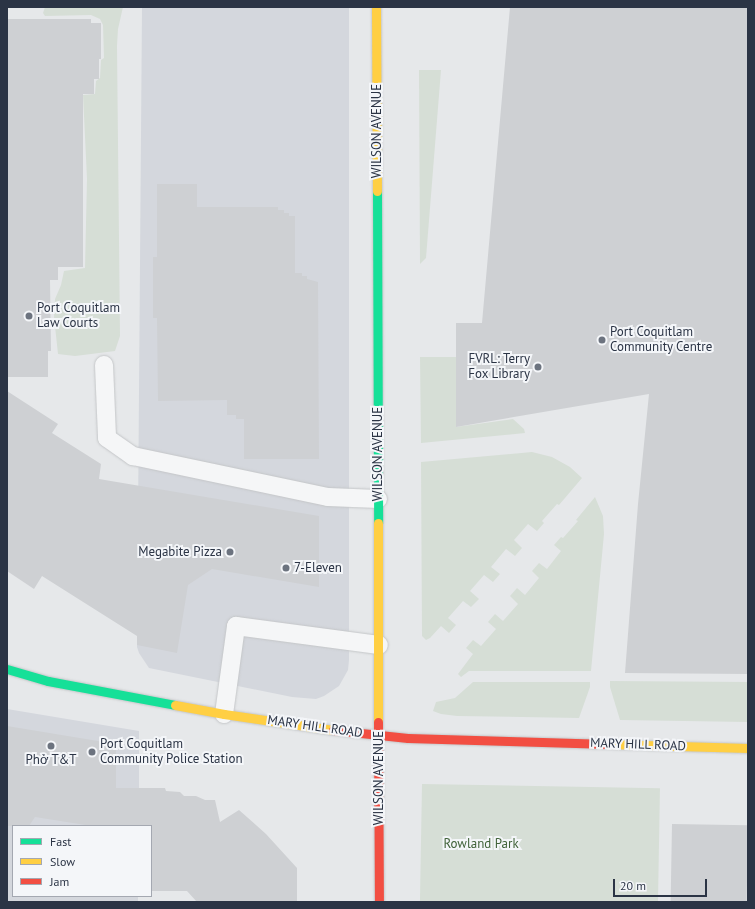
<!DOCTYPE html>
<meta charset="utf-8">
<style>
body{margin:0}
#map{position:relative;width:755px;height:909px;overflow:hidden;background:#e6e8ea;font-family:"PT Sans",sans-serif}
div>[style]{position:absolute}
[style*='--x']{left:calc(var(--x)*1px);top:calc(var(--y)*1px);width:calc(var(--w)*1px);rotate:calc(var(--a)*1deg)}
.built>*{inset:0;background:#d4d7dd}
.green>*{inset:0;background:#d6ded6;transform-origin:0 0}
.building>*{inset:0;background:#ced0d3;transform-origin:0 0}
.roads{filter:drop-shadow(0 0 1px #c4c6c8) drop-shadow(0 0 1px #c4c6c8)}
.lane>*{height:18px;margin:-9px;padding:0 9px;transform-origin:9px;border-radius:9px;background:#f5f6f7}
.fast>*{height:9px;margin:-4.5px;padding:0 4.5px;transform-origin:4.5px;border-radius:4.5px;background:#16e098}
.slow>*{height:9px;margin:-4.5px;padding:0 4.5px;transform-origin:4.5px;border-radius:4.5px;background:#ffcf43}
.jam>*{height:9px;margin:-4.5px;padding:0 4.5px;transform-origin:4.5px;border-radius:4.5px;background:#f24e42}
.dots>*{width:11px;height:11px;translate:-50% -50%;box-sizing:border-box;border:2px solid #f4f6f9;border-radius:50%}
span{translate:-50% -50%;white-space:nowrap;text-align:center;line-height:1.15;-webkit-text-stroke:4px #f4f6f9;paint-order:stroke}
.street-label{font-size:13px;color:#2b3445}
.poi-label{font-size:13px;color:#2b3445}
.left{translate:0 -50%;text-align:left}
.right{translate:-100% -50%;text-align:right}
.park-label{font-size:13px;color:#3f6138}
.frame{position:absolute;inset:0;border:8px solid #2b3445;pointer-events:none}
.legend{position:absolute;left:12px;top:825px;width:140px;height:72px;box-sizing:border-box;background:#f4f6f9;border:1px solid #a4a8b1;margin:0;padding:5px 7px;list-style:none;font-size:12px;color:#2b3445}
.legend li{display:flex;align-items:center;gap:8px;height:20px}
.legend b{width:20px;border:1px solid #a4a8b1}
.scale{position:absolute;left:613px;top:879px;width:94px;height:18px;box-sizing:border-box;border:2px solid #2b3445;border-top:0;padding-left:5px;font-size:12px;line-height:14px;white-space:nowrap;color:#2b3445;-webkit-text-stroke:3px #f4f6f9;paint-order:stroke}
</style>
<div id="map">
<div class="built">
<div style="clip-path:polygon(142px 7px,349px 7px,349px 660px,348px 670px,339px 686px,324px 696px,316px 699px,292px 697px,149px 668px,139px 653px,137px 647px)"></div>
<div style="clip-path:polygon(7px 709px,139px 731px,139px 826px,13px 826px,13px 896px,138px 896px,138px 902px,7px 902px)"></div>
</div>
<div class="green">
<div style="clip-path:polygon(45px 7px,123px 7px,118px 29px,117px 46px,120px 336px,115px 351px,75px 356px,58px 354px,54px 317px,55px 299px,61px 285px,64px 271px,85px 268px,87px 179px,83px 95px,95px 94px,96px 81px,100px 78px,101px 60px,104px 58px,103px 25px,100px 19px,91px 15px,45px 16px,43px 13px)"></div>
<div style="clip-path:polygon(419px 70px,441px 70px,426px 258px,420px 264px)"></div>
<div style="clip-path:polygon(420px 357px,456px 357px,456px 427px,513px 419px,524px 429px,525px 433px,421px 443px)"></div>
<div style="clip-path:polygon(532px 452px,552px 457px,570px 467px,582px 478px,559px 505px,557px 504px,542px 521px,544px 523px,537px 531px,528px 524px,514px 540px,522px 548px,515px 556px,506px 549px,491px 567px,500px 574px,493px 582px,484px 575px,470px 591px,479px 599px,471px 607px,463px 601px,448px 618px,456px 625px,449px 633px,441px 626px,430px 638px,426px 640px,422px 636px,421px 462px)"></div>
<div style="clip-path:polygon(595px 497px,603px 516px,604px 534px,591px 671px,469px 671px,461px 677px,458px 674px,473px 654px,466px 648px,473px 640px,481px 646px,496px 629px,488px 622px,495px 614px,503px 621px,518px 604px,510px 596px,517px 588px,525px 595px,539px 578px,532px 571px,539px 563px,547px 569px,561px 551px,554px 545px,561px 537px,563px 538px,578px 521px,576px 520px)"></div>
<div style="clip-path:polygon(610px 681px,748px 682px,748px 722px,620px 720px,610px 687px)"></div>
<div style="clip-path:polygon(473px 682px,590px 682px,590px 687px,579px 718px,457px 716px,441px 714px,433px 711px,436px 702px,455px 698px)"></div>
<div style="left:422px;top:784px;width:238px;height:118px;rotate:1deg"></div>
</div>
<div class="building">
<div style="clip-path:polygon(510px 7px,748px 7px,748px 674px,625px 673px,638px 504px,649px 394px,456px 427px,456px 323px,482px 323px)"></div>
<div style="clip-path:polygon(7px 19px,91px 19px,91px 23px,101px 23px,101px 59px,99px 59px,99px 79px,94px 79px,94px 94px,83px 94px,83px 267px,58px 267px,58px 280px,50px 280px,51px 351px,48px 351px,48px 377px,7px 377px)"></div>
<div style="clip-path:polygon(157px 184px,197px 184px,197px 207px,278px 207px,278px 210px,284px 210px,284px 213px,289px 213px,289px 216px,295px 216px,295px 273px,302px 273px,302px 276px,307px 276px,307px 279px,318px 282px,319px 459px,244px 459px,244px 419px,236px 419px,236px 415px,227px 415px,227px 400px,158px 401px,157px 318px,153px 318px,153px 257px,157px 257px)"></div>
<div style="clip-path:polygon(7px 391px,58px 424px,52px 433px,101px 464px,99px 479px,319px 516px,319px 587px,212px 569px,188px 585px,177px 653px,137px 645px,137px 636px,42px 576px,34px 589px,7px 571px)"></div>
<div style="clip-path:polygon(7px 726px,116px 744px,116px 788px,165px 788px,166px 791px,180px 792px,184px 796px,196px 796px,205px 800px,215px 800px,220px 822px,239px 810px,266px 834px,297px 868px,297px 902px,197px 902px,187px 891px,151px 891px,151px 826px,92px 826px,35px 817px,29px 826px,7px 826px)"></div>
<div style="left:672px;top:824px;width:76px;height:78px;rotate:1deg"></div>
</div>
<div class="roads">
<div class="lane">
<div style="--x:104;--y:365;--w:73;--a:87.6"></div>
<div style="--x:107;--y:438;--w:32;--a:35"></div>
<div style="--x:133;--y:456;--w:199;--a:11.9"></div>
<div style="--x:328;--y:497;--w:50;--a:2.3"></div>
<div style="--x:224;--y:714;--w:89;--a:-82.2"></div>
<div style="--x:236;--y:626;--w:144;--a:7.6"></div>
</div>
<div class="fast">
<div style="--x:377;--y:191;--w:332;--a:89.8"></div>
<div style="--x:7;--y:669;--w:43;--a:16.3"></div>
<div style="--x:48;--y:681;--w:129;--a:10.7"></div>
</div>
<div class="slow">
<div style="--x:376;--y:7;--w:184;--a:89.7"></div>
<div style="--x:378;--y:523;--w:199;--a:90"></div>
<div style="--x:175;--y:705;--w:50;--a:10.4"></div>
<div style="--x:224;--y:714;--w:110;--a:8.4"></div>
<div style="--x:609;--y:744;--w:139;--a:1.6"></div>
</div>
<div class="jam">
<div style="--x:378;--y:722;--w:180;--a:89.7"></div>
<div style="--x:333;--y:730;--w:75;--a:6.1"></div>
<div style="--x:408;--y:738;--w:201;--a:1.7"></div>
</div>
</div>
<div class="dots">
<div style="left:29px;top:316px;background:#6c737f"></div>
<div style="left:602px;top:340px;background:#6c737f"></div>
<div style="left:538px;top:367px;background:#6c737f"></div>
<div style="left:230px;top:552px;background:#6c737f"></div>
<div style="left:286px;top:568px;background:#6c737f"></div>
<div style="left:51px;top:746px;background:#6c737f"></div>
<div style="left:92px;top:752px;background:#6c737f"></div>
</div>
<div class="street-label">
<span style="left:377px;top:131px;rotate:-90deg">WILSON AVENUE</span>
<span style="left:378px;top:454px;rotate:-90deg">WILSON AVENUE</span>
<span style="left:315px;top:727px;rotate:8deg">MARY HILL ROAD</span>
<span style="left:638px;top:745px;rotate:2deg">MARY HILL ROAD</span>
<span style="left:379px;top:778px;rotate:-90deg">WILSON AVENUE</span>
</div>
<div class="poi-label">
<span class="left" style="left:37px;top:316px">Port Coquitlam<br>Law Courts</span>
<span class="left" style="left:610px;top:340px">Port Coquitlam<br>Community Centre</span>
<span class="right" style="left:530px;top:367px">FVRL: Terry<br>Fox Library</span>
<span class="right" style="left:222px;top:552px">Megabite Pizza</span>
<span class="left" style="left:294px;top:568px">7-Eleven</span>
<span class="left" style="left:100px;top:752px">Port Coquitlam<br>Community Police Station</span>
<span style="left:51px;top:760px">Phở T&amp;T</span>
</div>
<div class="park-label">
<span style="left:481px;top:844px">Rowland Park</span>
</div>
<div class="frame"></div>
<ul class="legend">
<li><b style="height:5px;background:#16e098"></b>Fast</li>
<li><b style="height:5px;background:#ffcf43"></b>Slow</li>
<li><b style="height:5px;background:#f24e42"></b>Jam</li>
</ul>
<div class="scale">20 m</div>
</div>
